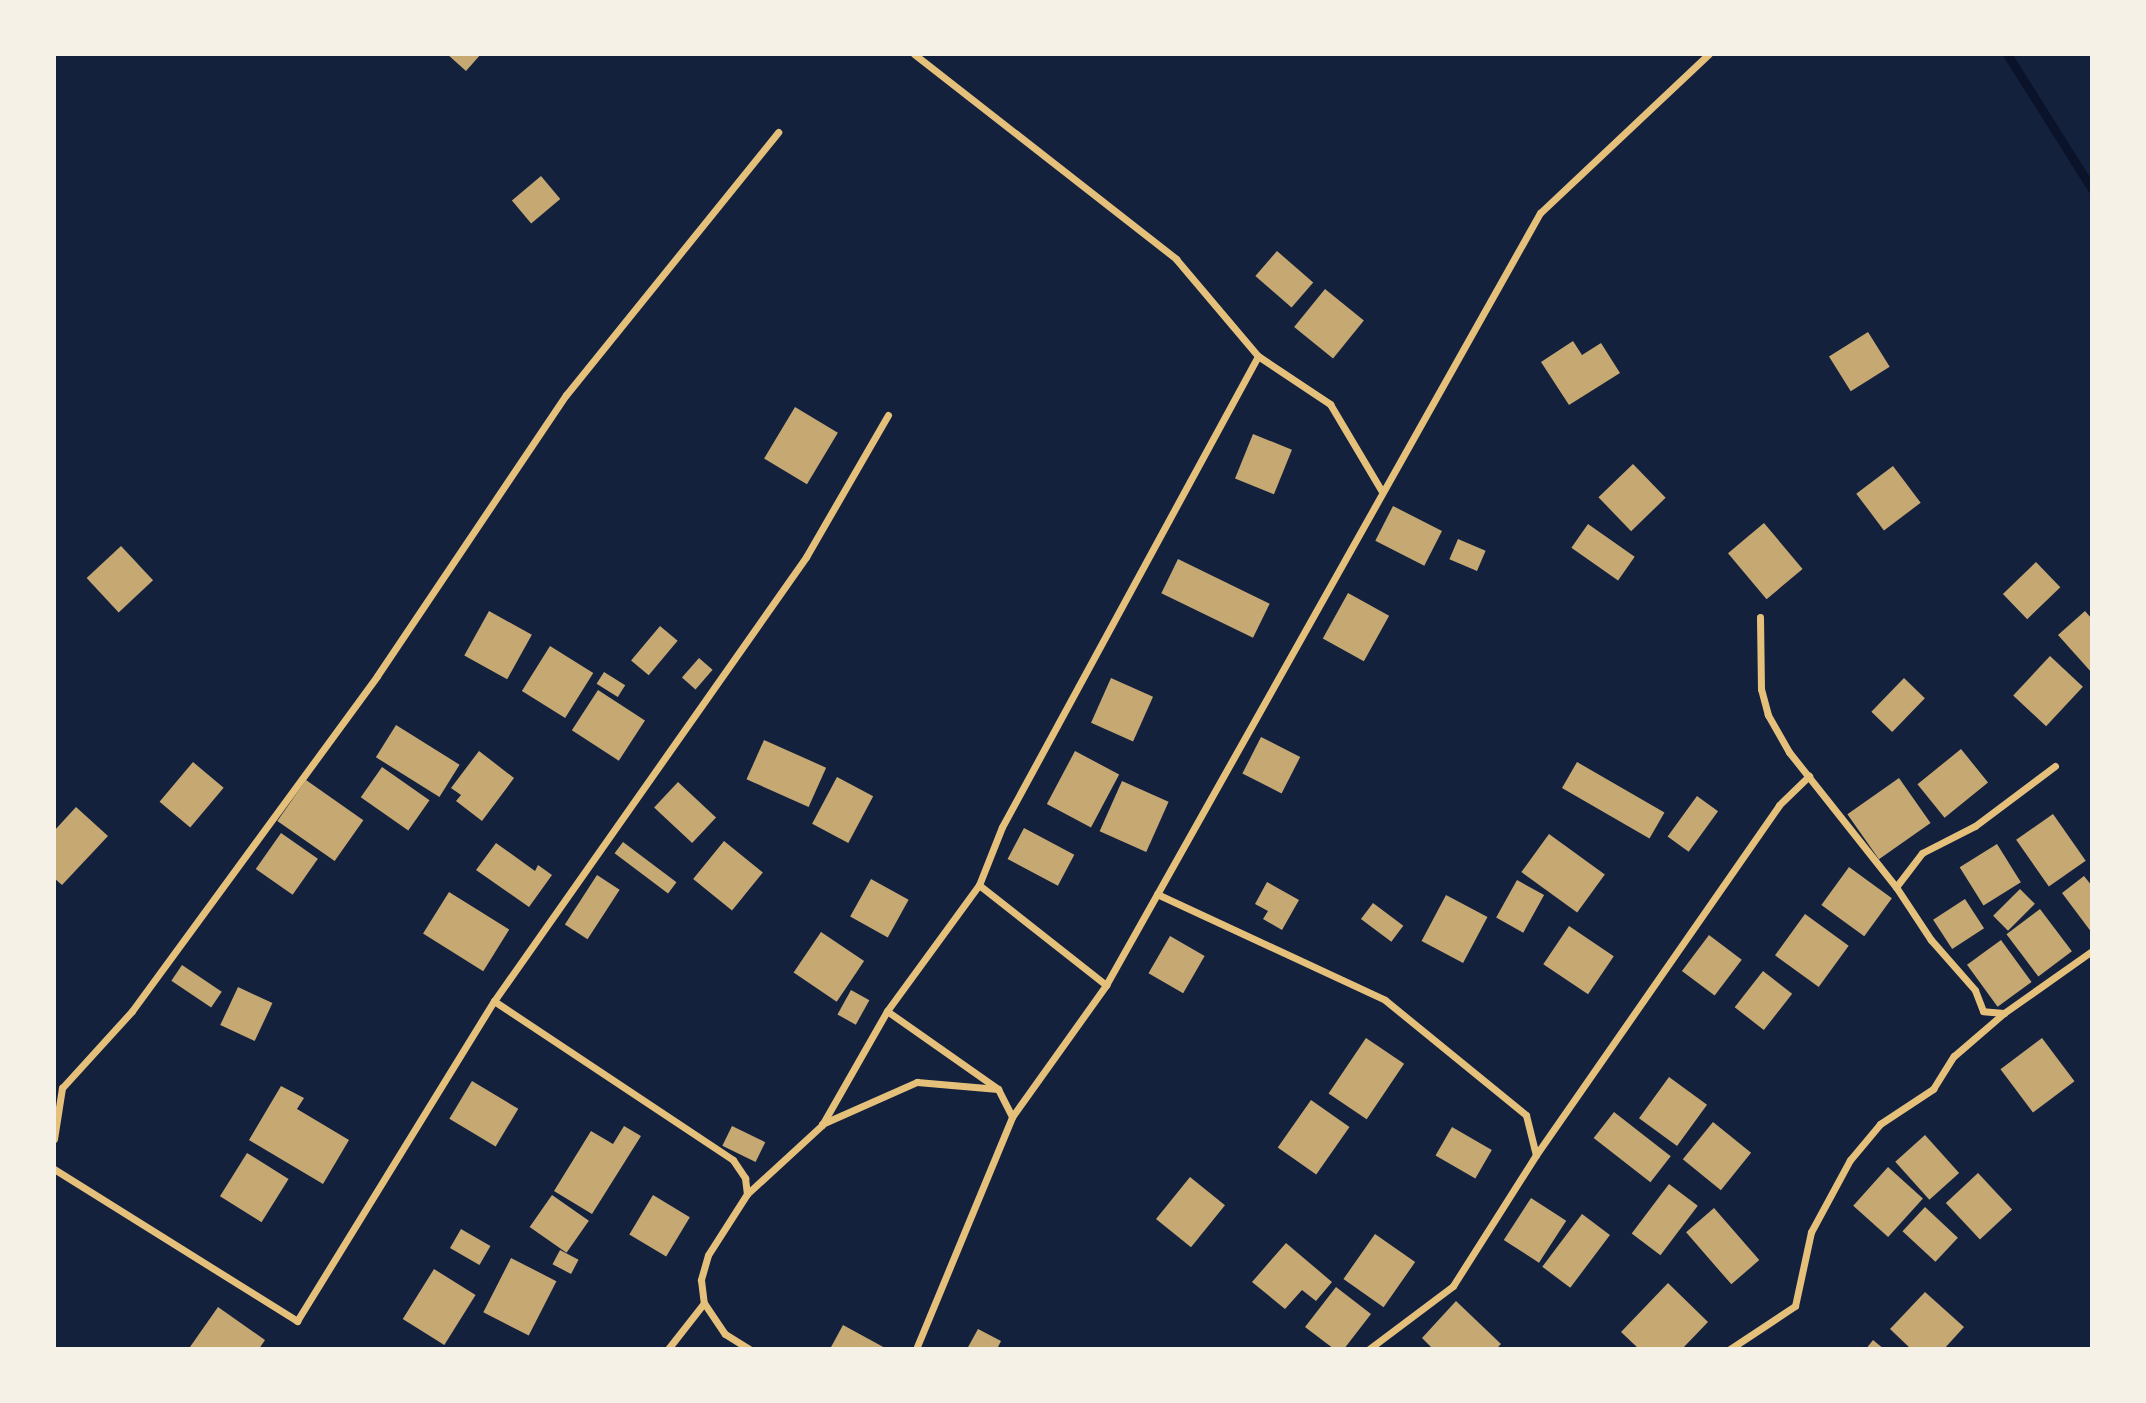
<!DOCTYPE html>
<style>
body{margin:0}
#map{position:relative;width:2146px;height:1403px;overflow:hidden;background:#14213d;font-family:"Noto Sans",sans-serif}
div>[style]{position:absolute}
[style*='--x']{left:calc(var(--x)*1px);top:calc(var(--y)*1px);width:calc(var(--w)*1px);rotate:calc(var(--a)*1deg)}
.stream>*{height:9px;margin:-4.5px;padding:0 4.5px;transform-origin:4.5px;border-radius:4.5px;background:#0b132b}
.building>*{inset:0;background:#c6a872;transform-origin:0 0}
.minor>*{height:7px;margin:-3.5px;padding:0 3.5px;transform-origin:3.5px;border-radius:3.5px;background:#e5c07b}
span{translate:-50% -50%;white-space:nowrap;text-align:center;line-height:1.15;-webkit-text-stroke:7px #f6f1e7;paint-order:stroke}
.frame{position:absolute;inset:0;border:56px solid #f6f1e7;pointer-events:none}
</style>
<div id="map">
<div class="stream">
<div style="--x:2007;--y:54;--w:160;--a:57.8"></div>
</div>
<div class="building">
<div style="clip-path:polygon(447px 54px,481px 54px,466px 71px)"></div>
<div style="left:541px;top:176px;width:30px;height:38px;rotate:50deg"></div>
<div style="left:1277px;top:251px;width:48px;height:33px;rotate:41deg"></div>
<div style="left:1325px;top:289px;width:50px;height:49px;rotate:39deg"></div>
<div style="left:1868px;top:332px;width:41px;height:46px;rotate:58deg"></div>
<div style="clip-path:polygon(1573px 341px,1582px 355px,1601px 343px,1620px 373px,1569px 405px,1541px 362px)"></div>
<div style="left:795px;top:407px;width:50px;height:60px;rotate:31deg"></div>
<div style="left:1253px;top:434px;width:42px;height:48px;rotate:22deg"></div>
<div style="left:1633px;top:464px;width:47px;height:48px;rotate:46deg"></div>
<div style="left:1893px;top:466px;width:46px;height:46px;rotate:53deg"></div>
<div style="left:1393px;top:506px;width:55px;height:39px;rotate:27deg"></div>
<div style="left:1764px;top:523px;width:60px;height:47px;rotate:50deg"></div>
<div style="left:1588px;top:524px;width:57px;height:29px;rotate:35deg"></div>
<div style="left:1458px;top:539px;width:30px;height:22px;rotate:23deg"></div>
<div style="left:121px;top:546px;width:47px;height:47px;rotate:47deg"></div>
<div style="left:1178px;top:559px;width:102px;height:38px;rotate:26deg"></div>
<div style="left:2036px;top:562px;width:35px;height:46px;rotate:46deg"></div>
<div style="left:1348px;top:593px;width:47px;height:52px;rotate:29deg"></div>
<div style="left:489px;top:611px;width:49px;height:51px;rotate:29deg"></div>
<div style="clip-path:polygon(2085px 611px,2092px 619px,2092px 673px,2058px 635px)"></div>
<div style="left:660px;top:626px;width:23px;height:45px;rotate:40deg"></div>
<div style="left:550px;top:646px;width:51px;height:53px;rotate:32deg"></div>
<div style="left:2050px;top:656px;width:45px;height:54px;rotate:43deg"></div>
<div style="left:699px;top:658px;width:18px;height:26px;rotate:41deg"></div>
<div style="left:604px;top:672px;width:25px;height:14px;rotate:32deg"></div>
<div style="left:1111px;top:678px;width:46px;height:49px;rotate:24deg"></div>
<div style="left:1904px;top:678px;width:29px;height:47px;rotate:44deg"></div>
<div style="left:598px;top:690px;width:56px;height:48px;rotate:33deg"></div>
<div style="left:396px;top:725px;width:75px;height:38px;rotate:32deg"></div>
<div style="left:1261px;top:737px;width:44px;height:41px;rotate:27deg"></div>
<div style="left:764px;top:740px;width:68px;height:43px;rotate:24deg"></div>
<div style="left:1961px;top:749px;width:43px;height:56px;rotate:51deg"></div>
<div style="clip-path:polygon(479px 751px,514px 778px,482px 821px,456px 801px,461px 795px,451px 788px)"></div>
<div style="left:1075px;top:751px;width:50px;height:60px;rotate:28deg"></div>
<div style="left:193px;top:762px;width:40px;height:52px;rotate:40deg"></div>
<div style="left:1577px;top:762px;width:101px;height:30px;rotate:30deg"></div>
<div style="left:382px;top:767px;width:58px;height:37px;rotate:35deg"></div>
<div style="left:837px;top:777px;width:41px;height:53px;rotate:28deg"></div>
<div style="left:1899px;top:778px;width:55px;height:63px;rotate:55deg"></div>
<div style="left:306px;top:780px;width:70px;height:50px;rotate:35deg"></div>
<div style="left:1122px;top:781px;width:51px;height:55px;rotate:24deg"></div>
<div style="left:678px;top:782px;width:52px;height:35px;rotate:43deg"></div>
<div style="left:1697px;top:796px;width:26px;height:50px;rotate:36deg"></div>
<div style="clip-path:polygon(76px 807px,108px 836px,62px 885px,54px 878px,54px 831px)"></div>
<div style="left:2053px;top:814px;width:57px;height:45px;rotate:55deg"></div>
<div style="left:1024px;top:828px;width:57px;height:35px;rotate:28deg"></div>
<div style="left:281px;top:833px;width:45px;height:44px;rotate:35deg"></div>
<div style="left:1549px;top:834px;width:69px;height:47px;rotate:36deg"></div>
<div style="left:724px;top:841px;width:50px;height:49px;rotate:39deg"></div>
<div style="left:623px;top:842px;width:67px;height:14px;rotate:37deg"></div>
<div style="clip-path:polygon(496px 843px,535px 871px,538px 865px,552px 875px,529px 907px,476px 870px)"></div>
<div style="left:1997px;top:844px;width:45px;height:44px;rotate:58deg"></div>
<div style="left:1849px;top:867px;width:53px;height:47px;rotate:36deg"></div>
<div style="left:597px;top:875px;width:27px;height:59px;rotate:33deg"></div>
<div style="clip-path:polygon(2084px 876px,2092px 886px,2092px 933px,2062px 893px)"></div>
<div style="left:871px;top:879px;width:43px;height:43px;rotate:29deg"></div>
<div style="left:1517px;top:880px;width:31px;height:43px;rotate:29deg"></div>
<div style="clip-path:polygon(1267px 882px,1299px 900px,1282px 930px,1263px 919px,1268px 911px,1255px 904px)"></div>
<div style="left:2020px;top:889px;width:21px;height:38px;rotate:45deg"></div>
<div style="left:449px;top:892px;width:71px;height:49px;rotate:32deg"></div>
<div style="left:1446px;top:895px;width:47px;height:52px;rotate:28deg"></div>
<div style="left:1965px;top:899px;width:35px;height:38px;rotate:57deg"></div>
<div style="left:1373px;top:903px;width:38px;height:20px;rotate:37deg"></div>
<div style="left:2040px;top:909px;width:53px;height:42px;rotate:53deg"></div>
<div style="left:1805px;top:914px;width:54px;height:51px;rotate:36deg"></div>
<div style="left:1569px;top:926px;width:54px;height:46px;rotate:34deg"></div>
<div style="left:821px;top:932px;width:52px;height:49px;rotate:34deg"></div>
<div style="left:1709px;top:935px;width:41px;height:45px;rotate:37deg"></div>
<div style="left:1170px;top:936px;width:40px;height:43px;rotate:30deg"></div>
<div style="left:2001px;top:940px;width:52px;height:42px;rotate:54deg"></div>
<div style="left:182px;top:965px;width:48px;height:19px;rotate:34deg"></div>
<div style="left:1763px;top:971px;width:37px;height:46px;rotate:38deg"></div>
<div style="left:238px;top:987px;width:38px;height:42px;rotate:25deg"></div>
<div style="left:851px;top:990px;width:21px;height:28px;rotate:29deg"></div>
<div style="left:1366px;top:1038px;width:46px;height:67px;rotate:34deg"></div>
<div style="left:2042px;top:1038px;width:54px;height:52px;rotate:53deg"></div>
<div style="left:1669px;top:1077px;width:47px;height:51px;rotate:36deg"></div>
<div style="left:472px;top:1081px;width:54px;height:44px;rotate:31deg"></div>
<div style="clip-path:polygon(281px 1086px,304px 1098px,297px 1109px,349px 1140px,323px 1184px,249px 1140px)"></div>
<div style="left:1311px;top:1100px;width:47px;height:58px;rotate:35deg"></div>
<div style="left:1614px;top:1112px;width:72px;height:33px;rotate:38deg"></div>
<div style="left:1713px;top:1122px;width:49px;height:48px;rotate:39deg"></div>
<div style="clip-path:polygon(624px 1126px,641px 1136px,592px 1214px,554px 1191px,591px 1131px,613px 1144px)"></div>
<div style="left:732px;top:1126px;width:37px;height:22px;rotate:26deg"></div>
<div style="left:1452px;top:1127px;width:46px;height:33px;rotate:30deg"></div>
<div style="left:1925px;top:1135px;width:51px;height:40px;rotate:48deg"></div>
<div style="left:247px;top:1153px;width:49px;height:51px;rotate:32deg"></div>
<div style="left:1888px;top:1167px;width:47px;height:52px;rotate:42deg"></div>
<div style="left:1978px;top:1173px;width:50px;height:44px;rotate:47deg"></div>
<div style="left:1190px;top:1177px;width:45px;height:54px;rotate:39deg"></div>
<div style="left:1669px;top:1184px;width:36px;height:62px;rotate:37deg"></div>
<div style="left:552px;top:1195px;width:45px;height:39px;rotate:35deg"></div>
<div style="left:653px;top:1195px;width:43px;height:46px;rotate:31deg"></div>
<div style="left:1531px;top:1198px;width:42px;height:50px;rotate:33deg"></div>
<div style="left:1925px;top:1207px;width:45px;height:33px;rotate:43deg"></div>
<div style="left:1714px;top:1208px;width:69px;height:37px;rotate:49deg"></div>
<div style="left:1582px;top:1214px;width:35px;height:66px;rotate:37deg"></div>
<div style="left:461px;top:1229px;width:34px;height:22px;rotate:30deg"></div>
<div style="left:1375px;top:1234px;width:49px;height:55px;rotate:35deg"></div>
<div style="clip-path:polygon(1286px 1243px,1332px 1282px,1316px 1301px,1302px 1290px,1285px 1309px,1252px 1282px)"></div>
<div style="left:560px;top:1250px;width:21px;height:16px;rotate:28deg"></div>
<div style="left:511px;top:1258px;width:51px;height:61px;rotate:27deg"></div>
<div style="left:434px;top:1269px;width:49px;height:59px;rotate:32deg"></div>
<div style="clip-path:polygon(1668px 1283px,1708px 1322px,1682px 1349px,1639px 1349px,1621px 1332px)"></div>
<div style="clip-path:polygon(1336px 1287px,1371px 1314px,1344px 1349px,1334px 1349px,1305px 1327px)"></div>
<div style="clip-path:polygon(1925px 1292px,1964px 1327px,1944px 1349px,1911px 1349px,1890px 1329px)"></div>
<div style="clip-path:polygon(1456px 1301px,1501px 1344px,1496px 1349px,1433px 1349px,1422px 1338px)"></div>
<div style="clip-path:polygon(218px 1307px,265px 1340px,259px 1349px,190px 1347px)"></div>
<div style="clip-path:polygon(843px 1325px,887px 1349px,830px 1349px)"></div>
<div style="clip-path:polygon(978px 1329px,1001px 1341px,997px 1349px,967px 1349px)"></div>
<div style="clip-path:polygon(1873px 1340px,1884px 1349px,1866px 1349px)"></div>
</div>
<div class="minor">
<div style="--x:914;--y:54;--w:333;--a:38"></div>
<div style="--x:1176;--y:259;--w:127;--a:49.8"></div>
<div style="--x:1258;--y:356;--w:87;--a:33.7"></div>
<div style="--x:1330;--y:404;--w:100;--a:59.3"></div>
<div style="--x:979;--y:885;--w:162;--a:38.2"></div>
<div style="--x:1896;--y:887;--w:43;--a:-52.6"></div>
<div style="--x:1922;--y:853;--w:59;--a:-27"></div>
<div style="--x:1975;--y:826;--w:100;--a:-36.9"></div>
<div style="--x:1157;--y:894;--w:251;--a:24.9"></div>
<div style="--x:1385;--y:1000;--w:182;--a:39.2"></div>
<div style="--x:1526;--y:1115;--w:41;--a:76"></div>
<div style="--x:1536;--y:1155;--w:155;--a:122.4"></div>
<div style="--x:1453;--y:1286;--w:105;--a:143.1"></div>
<div style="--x:494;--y:1001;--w:287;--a:33.6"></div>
<div style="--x:733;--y:1160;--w:22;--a:56"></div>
<div style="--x:745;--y:1178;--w:16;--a:83"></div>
<div style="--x:747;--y:1194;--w:72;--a:122.6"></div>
<div style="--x:708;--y:1255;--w:26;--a:106"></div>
<div style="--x:701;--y:1280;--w:23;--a:83"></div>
<div style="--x:704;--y:1303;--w:37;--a:56"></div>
<div style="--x:725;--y:1334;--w:28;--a:32"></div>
<div style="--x:887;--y:1011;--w:136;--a:35.1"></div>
<div style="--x:998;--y:1089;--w:31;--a:63"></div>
<div style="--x:2004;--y:1013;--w:108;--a:-35.2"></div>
<div style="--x:822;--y:1124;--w:104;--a:-23.9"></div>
<div style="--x:917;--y:1082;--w:81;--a:4.9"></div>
<div style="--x:54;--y:1139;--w:52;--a:-81.1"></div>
<div style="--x:62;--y:1088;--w:104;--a:-47.7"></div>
<div style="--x:132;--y:1011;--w:415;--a:-53.8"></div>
<div style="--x:377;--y:676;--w:339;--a:-56.1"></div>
<div style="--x:566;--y:395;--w:338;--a:-51.1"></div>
<div style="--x:1536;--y:1155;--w:426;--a:-55.2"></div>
<div style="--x:1779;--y:805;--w:42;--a:-44"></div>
<div style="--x:54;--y:1169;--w:287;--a:32"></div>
<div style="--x:297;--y:1321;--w:376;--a:-58.4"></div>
<div style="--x:494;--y:1001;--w:543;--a:-54.9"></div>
<div style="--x:806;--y:557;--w:164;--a:-60"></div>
<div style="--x:747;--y:1194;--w:102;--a:-42.6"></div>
<div style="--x:822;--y:1125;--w:131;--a:-60.3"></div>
<div style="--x:887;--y:1011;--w:156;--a:-53.9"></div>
<div style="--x:979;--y:885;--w:62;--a:-68.4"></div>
<div style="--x:1002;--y:827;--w:536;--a:-61.47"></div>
<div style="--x:668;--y:1349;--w:58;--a:-52"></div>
<div style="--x:916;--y:1349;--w:251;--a:-67.5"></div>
<div style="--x:1012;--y:1117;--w:162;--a:-54.5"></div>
<div style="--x:1106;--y:985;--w:886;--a:-60.66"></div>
<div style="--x:1540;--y:213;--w:232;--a:-43.3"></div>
<div style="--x:1730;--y:1349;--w:78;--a:-33.5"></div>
<div style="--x:1795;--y:1306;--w:76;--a:-77.8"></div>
<div style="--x:1811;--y:1232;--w:82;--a:-61.6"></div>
<div style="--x:1850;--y:1160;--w:47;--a:-50.2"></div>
<div style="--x:1880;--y:1124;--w:64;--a:-33.4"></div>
<div style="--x:1933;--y:1089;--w:39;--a:-58"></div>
<div style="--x:1954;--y:1056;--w:66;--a:-40.7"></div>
<div style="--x:2004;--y:1013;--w:21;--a:-175"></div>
<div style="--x:1983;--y:1011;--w:22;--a:-111"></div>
<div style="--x:1975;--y:990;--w:67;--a:-131.3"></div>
<div style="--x:1931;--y:940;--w:64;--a:-123.4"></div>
<div style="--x:1896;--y:887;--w:172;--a:-128.4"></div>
<div style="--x:1789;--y:752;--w:43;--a:-119.6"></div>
<div style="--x:1768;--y:715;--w:27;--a:-105"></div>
<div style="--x:1761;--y:689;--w:72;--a:-90.8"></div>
</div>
<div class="frame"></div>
</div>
